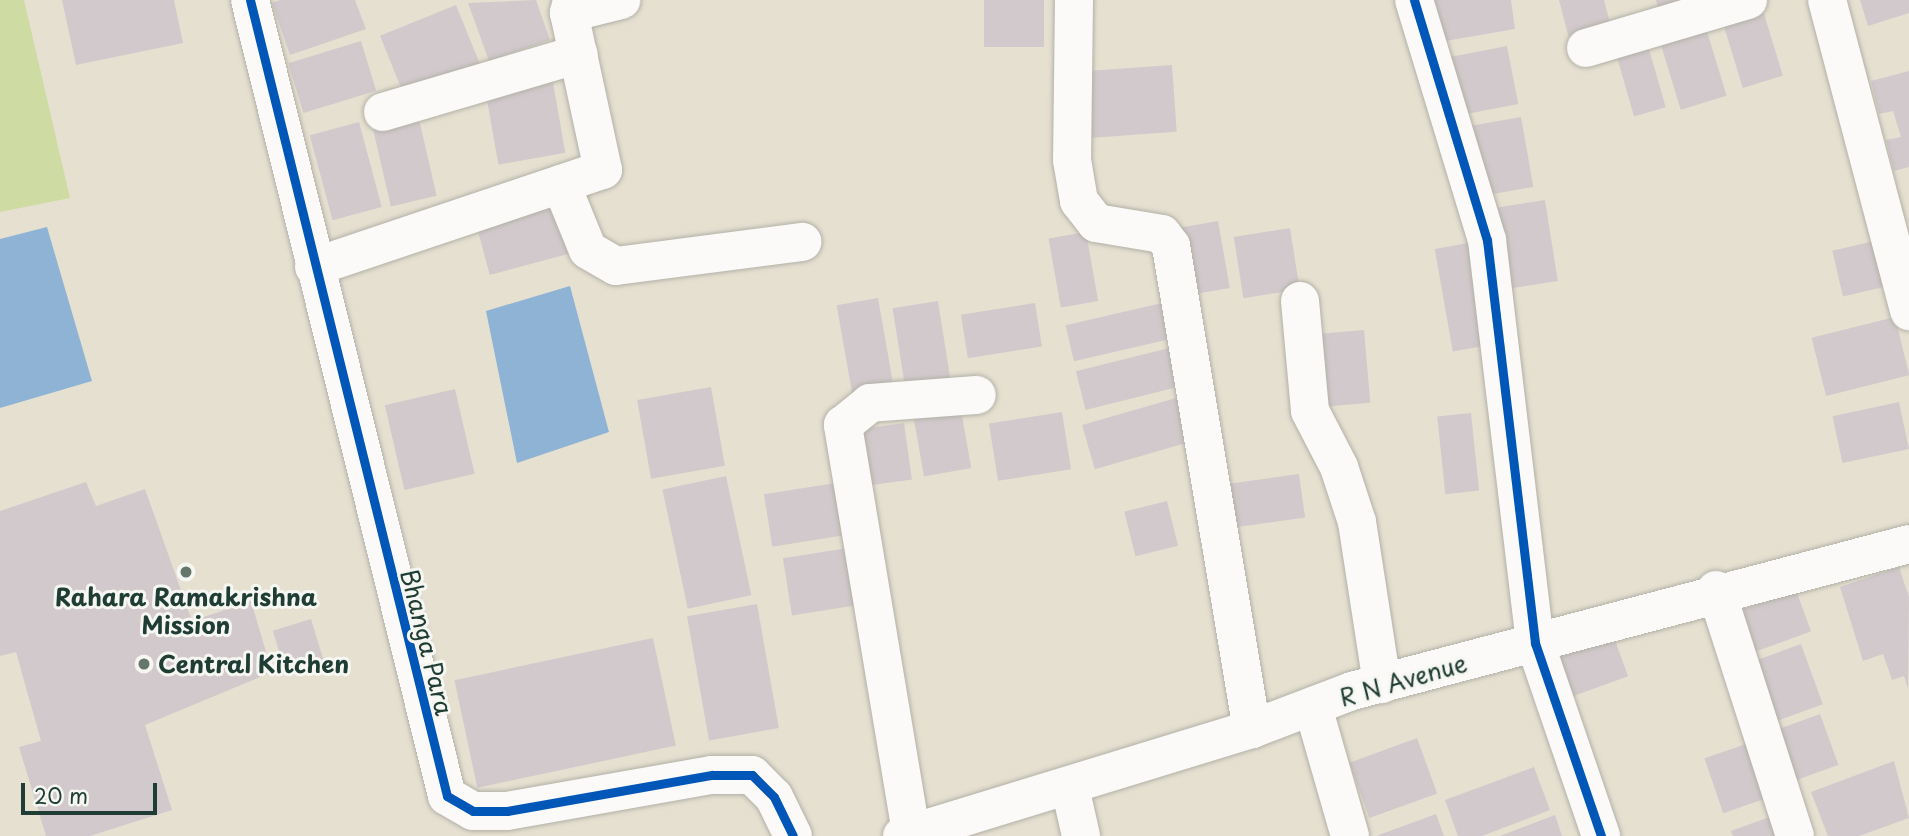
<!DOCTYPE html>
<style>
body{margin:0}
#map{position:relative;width:1909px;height:836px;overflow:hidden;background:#e6e0d1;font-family:"Playpen Sans",sans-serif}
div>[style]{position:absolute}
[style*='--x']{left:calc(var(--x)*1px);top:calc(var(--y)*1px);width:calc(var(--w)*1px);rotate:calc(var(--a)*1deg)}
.green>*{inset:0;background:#cedba3}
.water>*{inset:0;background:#8eb3d5}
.building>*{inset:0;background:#d2c9cc;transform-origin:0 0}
.roads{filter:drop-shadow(0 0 2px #b2b1a7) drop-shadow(0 0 2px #b2b1a7)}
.street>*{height:38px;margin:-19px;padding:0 19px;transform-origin:19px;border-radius:19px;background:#fbfaf8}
.primary>*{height:38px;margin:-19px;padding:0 19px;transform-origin:19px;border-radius:19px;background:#fbfaf8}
.cycleway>*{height:9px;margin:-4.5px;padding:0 4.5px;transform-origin:4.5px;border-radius:4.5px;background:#0057b8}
.dots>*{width:19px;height:19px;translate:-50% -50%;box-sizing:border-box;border:4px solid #f6f6f2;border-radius:50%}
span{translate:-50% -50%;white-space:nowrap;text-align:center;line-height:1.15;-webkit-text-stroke:6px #f6f6f2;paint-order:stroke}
.poi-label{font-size:24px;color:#1f3d34;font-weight:700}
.left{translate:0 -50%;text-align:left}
.street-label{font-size:24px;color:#1f3d34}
.scale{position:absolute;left:21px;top:783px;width:136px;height:32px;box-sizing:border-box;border:4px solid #1f3d34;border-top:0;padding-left:9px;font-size:21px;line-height:24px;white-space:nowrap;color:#1f3d34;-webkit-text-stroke:5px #f6f6f2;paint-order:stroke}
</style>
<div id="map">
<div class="green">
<div style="clip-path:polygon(0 0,24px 0,70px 198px,0 212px)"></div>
</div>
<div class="water">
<div style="clip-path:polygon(47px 227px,92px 381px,0 408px,0 239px)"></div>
<div style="clip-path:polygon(570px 286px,609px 432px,517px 463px,486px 311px)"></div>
</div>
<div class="building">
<div style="clip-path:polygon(62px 0,174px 0,183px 43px,76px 65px)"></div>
<div style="clip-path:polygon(280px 0,355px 0,366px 29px,290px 55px,272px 3px)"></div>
<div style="clip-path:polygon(536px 0,550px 40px,489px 61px,468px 3px)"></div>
<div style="left:984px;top:0;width:60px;height:47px"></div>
<div style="clip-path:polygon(1427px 0,1511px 0,1515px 29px,1434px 43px)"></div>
<div style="clip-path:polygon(1559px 0,1604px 0,1612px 31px,1570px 42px)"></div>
<div style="clip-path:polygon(1656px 0,1699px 0,1659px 13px)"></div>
<div style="clip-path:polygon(1860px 0,1909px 0,1909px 13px,1868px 26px)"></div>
<div style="left:1761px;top:4px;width:75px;height:42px;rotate:73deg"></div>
<div style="left:456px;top:5px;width:64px;height:82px;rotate:68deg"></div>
<div style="left:1705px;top:25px;width:74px;height:48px;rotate:73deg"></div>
<div style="left:361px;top:41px;width:52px;height:76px;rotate:73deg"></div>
<div style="left:1647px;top:42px;width:68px;height:33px;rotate:74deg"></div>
<div style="left:1507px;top:46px;width:59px;height:66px;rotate:79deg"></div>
<div style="left:1172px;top:65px;width:67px;height:88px;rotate:86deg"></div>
<div style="clip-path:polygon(1909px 71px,1909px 167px,1894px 171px,1886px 140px,1901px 137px,1893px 111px,1879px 114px,1871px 81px)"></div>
<div style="left:552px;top:77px;width:77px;height:68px;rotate:80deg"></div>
<div style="left:418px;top:115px;width:83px;height:47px;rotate:77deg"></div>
<div style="left:1521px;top:117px;width:71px;height:61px;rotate:80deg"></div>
<div style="left:359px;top:122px;width:88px;height:51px;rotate:75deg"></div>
<div style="left:553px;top:198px;width:58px;height:81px;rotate:75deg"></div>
<div style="left:1545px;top:200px;width:82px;height:55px;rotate:81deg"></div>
<div style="left:1218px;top:221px;width:68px;height:48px;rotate:80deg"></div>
<div style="left:1290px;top:228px;width:62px;height:57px;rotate:81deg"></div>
<div style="left:1086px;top:232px;width:70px;height:38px;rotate:80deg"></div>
<div style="left:1883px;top:239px;width:47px;height:52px;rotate:77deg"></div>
<div style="left:1480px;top:241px;width:104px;height:46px;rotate:80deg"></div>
<div style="left:878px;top:298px;width:96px;height:42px;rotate:80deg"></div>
<div style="left:938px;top:301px;width:89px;height:46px;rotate:81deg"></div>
<div style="left:1035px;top:303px;width:44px;height:75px;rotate:81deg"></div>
<div style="left:1162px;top:303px;width:37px;height:99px;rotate:77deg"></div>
<div style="left:1895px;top:317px;width:60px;height:86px;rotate:76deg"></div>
<div style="left:1364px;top:330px;width:73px;height:55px;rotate:85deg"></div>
<div style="left:1169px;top:348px;width:40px;height:96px;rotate:76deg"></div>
<div style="left:711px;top:387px;width:80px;height:75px;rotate:80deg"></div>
<div style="left:455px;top:389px;width:87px;height:72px;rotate:77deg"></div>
<div style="left:1183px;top:396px;width:46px;height:105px;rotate:74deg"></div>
<div style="left:1899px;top:402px;width:48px;height:68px;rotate:78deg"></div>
<div style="left:961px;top:410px;width:59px;height:48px;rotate:80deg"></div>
<div style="left:1062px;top:412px;width:58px;height:74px;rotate:81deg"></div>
<div style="left:1471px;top:413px;width:78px;height:34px;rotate:84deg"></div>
<div style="left:904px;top:423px;width:57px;height:46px;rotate:82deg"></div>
<div style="left:1299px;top:474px;width:44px;height:74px;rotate:82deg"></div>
<div style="left:726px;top:476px;width:122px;height:65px;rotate:78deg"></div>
<div style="clip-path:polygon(86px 482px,96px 506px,145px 489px,192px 621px,251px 601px,272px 672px,145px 725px,172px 810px,90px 836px,46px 836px,19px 747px,41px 741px,16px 652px,0 656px,0 511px)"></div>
<div style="left:842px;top:482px;width:53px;height:79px;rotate:81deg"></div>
<div style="left:1167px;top:501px;width:46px;height:44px;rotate:76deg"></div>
<div style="left:854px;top:547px;width:58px;height:72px;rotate:81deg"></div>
<div style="clip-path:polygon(1899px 567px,1909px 597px,1908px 689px,1904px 676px,1892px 680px,1883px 654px,1863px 661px,1840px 587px)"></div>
<div style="left:1796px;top:590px;width:44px;height:65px;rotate:70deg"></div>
<div style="left:757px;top:604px;width:126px;height:71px;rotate:80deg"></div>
<div style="left:311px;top:619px;width:45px;height:40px;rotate:73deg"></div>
<div style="left:1612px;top:632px;width:47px;height:69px;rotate:70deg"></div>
<div style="left:653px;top:638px;width:110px;height:203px;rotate:78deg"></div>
<div style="left:1801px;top:644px;width:64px;height:49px;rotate:70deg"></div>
<div style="left:1820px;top:714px;width:54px;height:48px;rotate:70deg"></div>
<div style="left:1417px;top:738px;width:59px;height:72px;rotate:70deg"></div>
<div style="left:1746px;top:744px;width:58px;height:44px;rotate:71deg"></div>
<div style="clip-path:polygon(1894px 761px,1909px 818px,1859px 836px,1828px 836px,1811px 792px)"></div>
<div style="clip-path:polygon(1534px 767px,1550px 810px,1482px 836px,1458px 836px,1445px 800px)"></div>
<div style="clip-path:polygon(1436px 814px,1444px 836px,1376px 836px)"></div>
<div style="clip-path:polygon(1555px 815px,1562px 836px,1500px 836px)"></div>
<div style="clip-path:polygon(1772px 816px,1779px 836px,1733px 836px,1731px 831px)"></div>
</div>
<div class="roads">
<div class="street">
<div style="--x:250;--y:0;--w:820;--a:76.1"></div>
<div style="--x:447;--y:796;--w:30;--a:30"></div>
<div style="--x:473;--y:811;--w:34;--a:0"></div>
<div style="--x:507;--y:811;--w:208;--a:-10"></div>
<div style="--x:712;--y:775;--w:40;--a:0"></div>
<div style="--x:752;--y:775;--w:31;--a:45"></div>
<div style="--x:774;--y:797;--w:43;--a:64"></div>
<div style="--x:1074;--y:0;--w:160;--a:90.7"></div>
<div style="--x:1072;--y:160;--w:42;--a:80.3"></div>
<div style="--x:1079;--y:201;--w:28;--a:52"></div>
<div style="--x:1096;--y:223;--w:67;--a:9.5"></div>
<div style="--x:1162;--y:234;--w:15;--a:53"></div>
<div style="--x:1171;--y:246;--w:490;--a:80.5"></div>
<div style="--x:1414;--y:0;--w:251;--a:73.1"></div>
<div style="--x:1487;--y:240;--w:406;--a:83.2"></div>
<div style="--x:1535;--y:643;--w:204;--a:71.1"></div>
<div style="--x:1827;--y:0;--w:322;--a:75.2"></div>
<div style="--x:569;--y:13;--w:54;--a:-14"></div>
<div style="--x:1586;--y:48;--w:169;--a:-16.5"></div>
<div style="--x:383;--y:112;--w:204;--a:-16.5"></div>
<div style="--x:561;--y:184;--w:71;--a:67.8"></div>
<div style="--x:588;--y:250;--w:32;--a:30"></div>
<div style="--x:616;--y:266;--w:188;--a:-7.4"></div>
<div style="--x:314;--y:267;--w:305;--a:-18.6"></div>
<div style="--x:603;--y:170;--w:161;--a:-102.2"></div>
<div style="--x:569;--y:13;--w:13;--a:-77"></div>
<div style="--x:1300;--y:301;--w:110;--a:84.8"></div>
<div style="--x:1310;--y:411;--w:63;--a:62.6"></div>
<div style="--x:1339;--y:467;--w:58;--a:71.9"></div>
<div style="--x:1357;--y:522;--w:164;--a:81.2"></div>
<div style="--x:1716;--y:590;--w:258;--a:72.2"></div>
<div style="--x:1313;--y:707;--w:134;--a:74"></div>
<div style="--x:1070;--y:787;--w:50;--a:77.3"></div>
<div style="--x:911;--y:832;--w:413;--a:-99.5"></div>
<div style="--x:843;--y:425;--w:35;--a:-39"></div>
<div style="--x:870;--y:403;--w:107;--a:-4.3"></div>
</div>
<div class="primary">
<div style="--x:902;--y:836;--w:366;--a:-17"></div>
<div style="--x:1252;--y:729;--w:107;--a:-20.8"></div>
<div style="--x:1352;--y:691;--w:576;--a:-14.78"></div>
</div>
</div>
<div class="cycleway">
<div style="--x:250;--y:0;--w:820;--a:76.1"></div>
<div style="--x:447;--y:796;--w:30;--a:30"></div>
<div style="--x:473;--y:811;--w:34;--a:0"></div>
<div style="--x:507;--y:811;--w:208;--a:-10"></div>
<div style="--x:712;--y:775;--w:40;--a:0"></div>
<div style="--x:752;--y:775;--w:31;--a:45"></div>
<div style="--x:774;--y:797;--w:43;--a:64"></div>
<div style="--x:1414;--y:0;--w:251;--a:73.1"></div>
<div style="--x:1487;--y:240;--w:406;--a:83.2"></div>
<div style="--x:1535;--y:643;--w:204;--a:71.1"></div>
</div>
<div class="dots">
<div style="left:186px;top:572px;background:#65766b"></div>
<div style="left:144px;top:664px;background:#65766b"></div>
</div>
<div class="poi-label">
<span style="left:186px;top:611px">Rahara Ramakrishna<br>Mission</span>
<span class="left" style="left:158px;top:664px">Central Kitchen</span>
</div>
<div class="street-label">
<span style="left:427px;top:642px;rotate:76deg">Bhanga Para</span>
<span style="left:1403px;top:680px;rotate:-16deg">R N Avenue</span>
</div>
<div class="scale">20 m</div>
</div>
